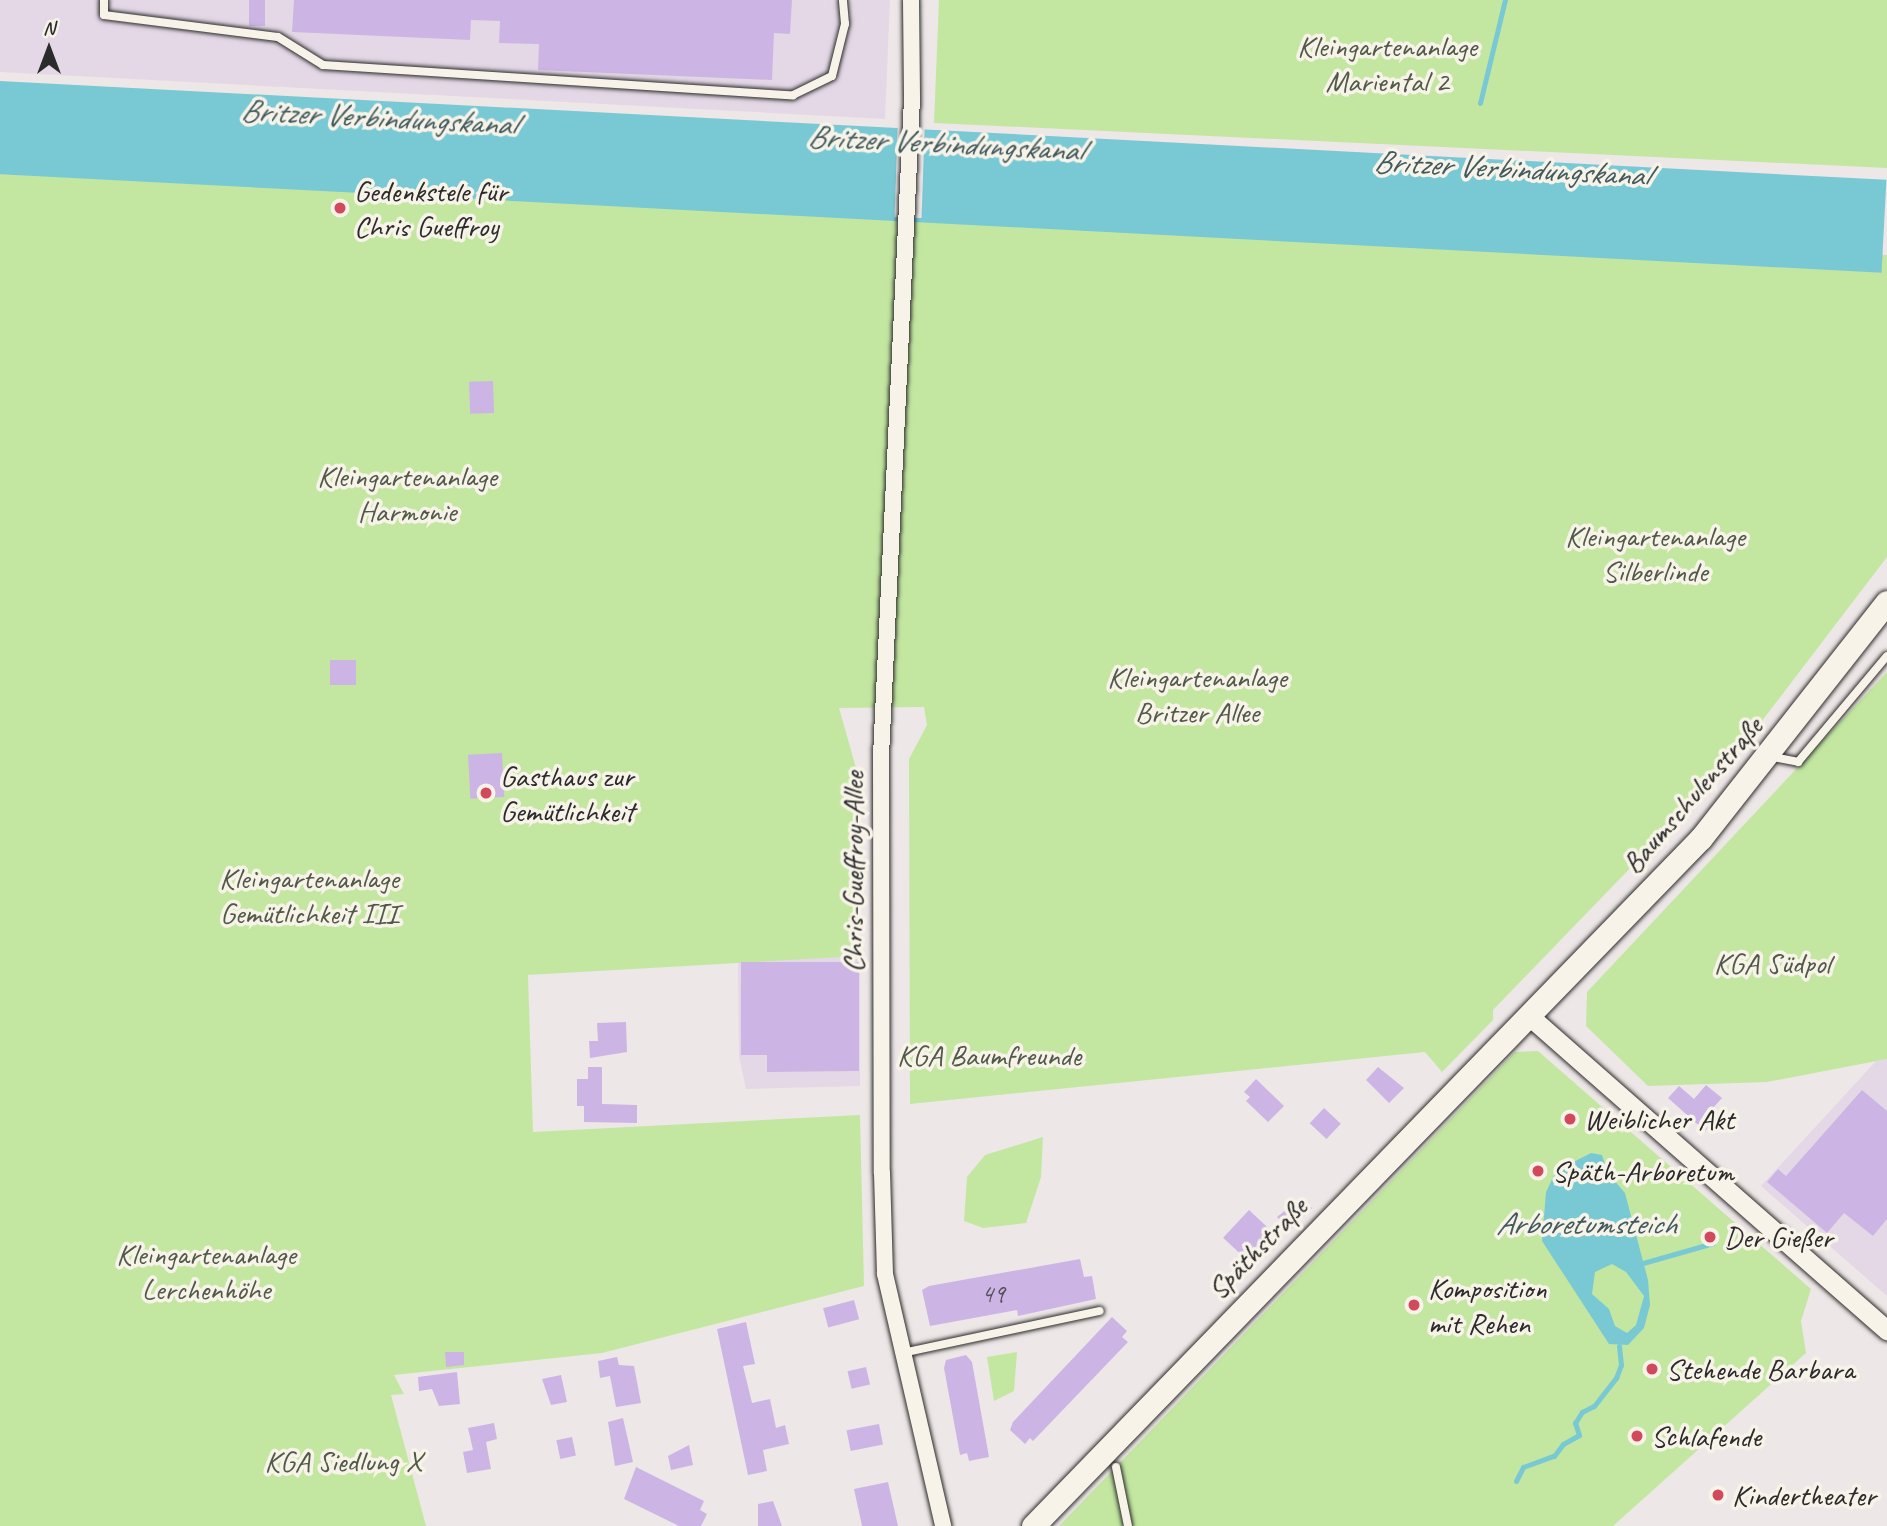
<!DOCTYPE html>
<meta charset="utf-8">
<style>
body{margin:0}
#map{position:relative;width:1887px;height:1526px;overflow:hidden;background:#eee7e7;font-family:Caveat,sans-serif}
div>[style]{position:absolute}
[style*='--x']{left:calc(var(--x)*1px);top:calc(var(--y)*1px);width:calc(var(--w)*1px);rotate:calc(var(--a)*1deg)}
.built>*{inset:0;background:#e4d8e6}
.green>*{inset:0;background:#c3e7a1}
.water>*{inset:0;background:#79c9d5;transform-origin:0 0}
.pier>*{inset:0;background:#eee7e7;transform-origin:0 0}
.stream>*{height:5px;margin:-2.5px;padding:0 2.5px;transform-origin:2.5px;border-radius:2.5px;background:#79c9d5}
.building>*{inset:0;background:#ccb5e4;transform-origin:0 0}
.roads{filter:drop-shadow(0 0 2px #2b2b2b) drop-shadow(0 0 2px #2b2b2b)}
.service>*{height:8px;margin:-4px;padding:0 4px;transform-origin:4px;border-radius:4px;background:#f7f3e8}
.minor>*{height:16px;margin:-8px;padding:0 8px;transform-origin:8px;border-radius:8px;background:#f7f3e8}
.tertiary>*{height:19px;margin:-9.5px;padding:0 9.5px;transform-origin:9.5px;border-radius:9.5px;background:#f7f3e8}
.secondary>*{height:23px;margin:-11.5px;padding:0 11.5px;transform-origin:11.5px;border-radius:11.5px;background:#f7f3e8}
.dots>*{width:19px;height:19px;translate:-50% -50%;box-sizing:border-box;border:4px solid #f7f3e8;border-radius:50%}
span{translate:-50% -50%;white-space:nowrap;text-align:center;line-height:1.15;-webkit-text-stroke:7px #f7f3e8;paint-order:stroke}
.number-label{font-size:26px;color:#534e59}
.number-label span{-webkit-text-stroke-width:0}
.park-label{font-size:30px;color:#515a48}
.poi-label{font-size:30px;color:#2b2b2b}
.left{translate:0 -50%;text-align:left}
.street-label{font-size:30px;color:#2b2b2b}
.water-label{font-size:32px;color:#425a5e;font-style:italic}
.north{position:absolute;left:14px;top:14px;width:70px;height:70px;-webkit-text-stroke:5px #f7f3e8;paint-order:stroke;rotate:0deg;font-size:19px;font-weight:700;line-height:28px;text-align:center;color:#2b2b2b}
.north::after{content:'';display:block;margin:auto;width:24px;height:32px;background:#2b2b2b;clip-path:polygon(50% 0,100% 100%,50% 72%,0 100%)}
</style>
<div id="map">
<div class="built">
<div style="clip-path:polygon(0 0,890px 0,885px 119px,0 72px)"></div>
<div style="clip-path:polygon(860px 956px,860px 1086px,746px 1089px,739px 1056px,738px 962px)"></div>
<div style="clip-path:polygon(1887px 1059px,1887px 1296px,1761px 1186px,1876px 1061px)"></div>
</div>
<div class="green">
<div style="clip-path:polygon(939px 0,1887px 0,1887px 168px,934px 123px)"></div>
<div style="clip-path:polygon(0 174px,1887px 255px,1887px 557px,1723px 772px,1493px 1010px,1493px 1020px,1442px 1072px,1425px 1052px,910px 1104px,909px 759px,927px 725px,924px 707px,839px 708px,860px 782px,860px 956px,528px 975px,533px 1132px,860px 1115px,864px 1286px,602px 1353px,394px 1375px,404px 1394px,391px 1395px,426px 1526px,0 1526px)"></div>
<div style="clip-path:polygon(1887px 672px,1887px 1059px,1767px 1082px,1648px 1086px,1586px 1026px,1587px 992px)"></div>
<div style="clip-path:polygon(1538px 1051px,1811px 1289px,1801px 1321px,1806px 1353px,1613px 1526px,1059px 1526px,1515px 1052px)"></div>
<div style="clip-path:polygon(1043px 1137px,1041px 1177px,1026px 1223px,983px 1228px,964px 1221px,967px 1177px,985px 1155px)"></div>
<div style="clip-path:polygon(1017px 1352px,1014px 1391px,994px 1401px,987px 1357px)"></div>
</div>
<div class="water">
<div style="left:0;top:81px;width:1889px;height:93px;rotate:3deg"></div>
<div style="clip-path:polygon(evenodd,1591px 1153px,1602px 1155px,1608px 1173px,1625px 1193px,1648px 1280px,1650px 1305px,1644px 1328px,1628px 1345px,1609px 1344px,1542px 1241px,1546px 1192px,1556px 1171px,1591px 1153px,1612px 1264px,1626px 1272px,1644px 1296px,1636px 1325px,1627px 1333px,1615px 1326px,1609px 1309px,1592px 1294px,1595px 1272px,1612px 1264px)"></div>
</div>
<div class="pier">
<div style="left:898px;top:118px;width:27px;height:99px;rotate:2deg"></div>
</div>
<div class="stream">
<div style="--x:1480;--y:103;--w:106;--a:-76.4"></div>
<div style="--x:1643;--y:1263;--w:73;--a:-15.9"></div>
<div style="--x:1516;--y:1481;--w:16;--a:-63"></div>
<div style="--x:1523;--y:1467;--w:33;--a:-20"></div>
<div style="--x:1554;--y:1456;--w:15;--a:-53"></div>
<div style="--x:1563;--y:1444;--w:18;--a:-29"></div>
<div style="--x:1579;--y:1435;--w:13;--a:-108"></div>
<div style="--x:1575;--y:1423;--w:13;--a:-58"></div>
<div style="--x:1582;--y:1412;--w:13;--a:-27"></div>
<div style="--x:1594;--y:1406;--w:36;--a:-52"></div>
<div style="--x:1616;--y:1378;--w:14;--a:-69"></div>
<div style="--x:1621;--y:1365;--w:19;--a:-96"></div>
</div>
<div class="building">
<div style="left:249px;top:0;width:16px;height:26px"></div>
<div style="clip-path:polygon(294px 0,792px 0,790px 34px,774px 33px,772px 80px,538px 70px,539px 44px,499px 43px,500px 21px,471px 20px,470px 40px,292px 32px)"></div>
<div style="left:493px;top:381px;width:32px;height:24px;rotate:88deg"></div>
<div style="left:356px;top:660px;width:25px;height:26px;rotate:90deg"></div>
<div style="left:502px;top:753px;width:44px;height:34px;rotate:87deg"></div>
<div style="clip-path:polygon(741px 962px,859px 962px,859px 1071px,767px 1072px,767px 1055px,741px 1055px)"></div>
<div style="clip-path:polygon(626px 1022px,627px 1052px,590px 1058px,589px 1041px,598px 1041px,597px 1023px)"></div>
<div style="clip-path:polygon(588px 1067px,602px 1067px,602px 1104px,637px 1105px,637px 1123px,584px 1122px,584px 1106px,577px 1106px,577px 1079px,588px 1079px)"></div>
<div style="clip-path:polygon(1378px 1067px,1404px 1088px,1389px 1103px,1366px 1080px)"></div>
<div style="clip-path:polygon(1256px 1079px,1284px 1106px,1268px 1122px,1246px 1101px,1250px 1097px,1244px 1092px)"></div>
<div style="clip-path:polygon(1706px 1085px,1722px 1098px,1713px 1108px,1720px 1114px,1705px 1131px,1668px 1098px,1679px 1086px,1694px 1099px)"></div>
<div style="clip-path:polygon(1862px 1090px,1887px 1111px,1887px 1219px,1873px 1236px,1844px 1213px,1827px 1233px,1767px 1182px,1778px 1169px,1786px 1176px)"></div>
<div style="left:1324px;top:1108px;width:23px;height:21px;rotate:43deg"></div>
<div style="clip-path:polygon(1301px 1198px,1312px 1208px,1290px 1230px,1277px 1217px)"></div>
<div style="left:1249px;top:1210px;width:33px;height:38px;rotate:43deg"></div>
<div style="clip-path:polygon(1080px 1259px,1084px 1277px,1092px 1276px,1096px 1299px,1018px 1316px,1017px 1310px,930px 1326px,922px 1290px,929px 1286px)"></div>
<div style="left:854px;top:1300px;width:20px;height:32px;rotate:75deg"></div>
<div style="clip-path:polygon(1112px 1317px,1127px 1331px,1122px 1337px,1128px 1342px,1033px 1441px,1030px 1438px,1025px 1444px,1010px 1430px,1013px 1422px)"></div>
<div style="clip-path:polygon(746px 1322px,755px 1364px,743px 1366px,752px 1403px,770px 1399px,776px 1428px,785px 1425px,789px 1444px,763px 1450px,767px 1471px,748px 1475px,717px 1329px)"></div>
<div style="clip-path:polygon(445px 1352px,464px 1352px,464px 1365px,446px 1367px)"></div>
<div style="clip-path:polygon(966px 1355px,972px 1362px,989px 1457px,969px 1461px,967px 1453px,960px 1455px,944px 1368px,946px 1360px)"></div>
<div style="clip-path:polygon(617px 1357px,619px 1365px,634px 1366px,641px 1403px,616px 1407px,610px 1376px,600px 1378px,598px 1361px)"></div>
<div style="left:866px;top:1367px;width:18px;height:19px;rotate:77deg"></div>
<div style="clip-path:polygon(457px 1372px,460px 1404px,439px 1406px,432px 1389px,419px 1391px,418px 1377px)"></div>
<div style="clip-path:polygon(561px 1375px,567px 1402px,551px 1405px,542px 1379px)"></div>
<div style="clip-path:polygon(623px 1418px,633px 1462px,615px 1466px,608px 1422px)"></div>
<div style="clip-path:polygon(494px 1423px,497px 1439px,486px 1442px,491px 1469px,467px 1473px,463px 1452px,473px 1450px,468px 1428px)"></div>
<div style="left:879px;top:1424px;width:21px;height:33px;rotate:79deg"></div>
<div style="left:572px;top:1437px;width:19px;height:16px;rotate:78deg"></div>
<div style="clip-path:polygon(689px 1445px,693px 1465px,671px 1470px,668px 1456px)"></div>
<div style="clip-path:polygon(636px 1467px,704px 1501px,700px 1510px,707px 1514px,701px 1526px,679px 1526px,624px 1499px)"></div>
<div style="clip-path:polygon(888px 1482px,898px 1526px,862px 1526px,854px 1489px)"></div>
<div style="clip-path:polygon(773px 1501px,782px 1526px,758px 1526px,758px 1504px)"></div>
</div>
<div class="roads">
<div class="service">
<div style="--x:104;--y:0;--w:15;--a:90"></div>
<div style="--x:104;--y:15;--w:175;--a:7.2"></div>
<div style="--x:278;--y:37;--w:53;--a:31.9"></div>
<div style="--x:323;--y:65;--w:471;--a:3.7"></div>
<div style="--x:793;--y:95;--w:43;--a:-26"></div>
<div style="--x:832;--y:76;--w:54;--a:-76"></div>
<div style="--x:845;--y:24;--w:24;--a:-95"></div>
<div style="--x:1768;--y:756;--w:31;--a:11"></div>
<div style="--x:1798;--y:762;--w:138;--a:-50"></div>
<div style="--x:902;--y:1353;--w:202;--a:-12"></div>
<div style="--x:1116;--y:1467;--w:60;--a:78.5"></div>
</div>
<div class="minor">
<div style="--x:911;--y:0;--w:99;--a:89.4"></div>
<div style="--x:912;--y:99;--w:658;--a:92.7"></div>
<div style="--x:881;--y:756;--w:417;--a:89.9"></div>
<div style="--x:882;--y:1173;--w:101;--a:88.3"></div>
<div style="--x:885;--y:1274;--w:259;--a:77"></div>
</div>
<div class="tertiary">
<div style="--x:1528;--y:1015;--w:478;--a:41.3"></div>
</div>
<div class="secondary">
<div style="--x:1033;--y:1526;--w:959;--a:-45.85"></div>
<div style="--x:1701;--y:838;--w:300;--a:-51.8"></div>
</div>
</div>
<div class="dots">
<div style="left:340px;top:208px;background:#d1495b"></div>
<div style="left:486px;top:793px;background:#d1495b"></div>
<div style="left:1570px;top:1119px;background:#d1495b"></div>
<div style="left:1538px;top:1171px;background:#d1495b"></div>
<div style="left:1710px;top:1237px;background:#d1495b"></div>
<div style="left:1414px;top:1305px;background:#d1495b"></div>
<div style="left:1652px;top:1369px;background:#d1495b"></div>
<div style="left:1637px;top:1436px;background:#d1495b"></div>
<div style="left:1718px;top:1495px;background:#d1495b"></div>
</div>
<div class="number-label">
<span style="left:993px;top:1294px">49</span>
</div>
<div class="park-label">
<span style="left:1387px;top:63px">Kleingartenanlage<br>Mariental 2</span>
<span style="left:407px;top:493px">Kleingartenanlage<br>Harmonie</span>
<span style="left:1655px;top:553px">Kleingartenanlage<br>Silberlinde</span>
<span style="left:1197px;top:694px">Kleingartenanlage<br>Britzer Allee</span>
<span style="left:309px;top:895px">Kleingartenanlage<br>Gemütlichkeit III</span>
<span style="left:1772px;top:963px">KGA Südpol</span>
<span style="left:989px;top:1055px">KGA Baumfreunde</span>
<span style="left:206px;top:1271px">Kleingartenanlage<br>Lerchenhöhe</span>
<span style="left:343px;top:1461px">KGA Siedlung X</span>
</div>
<div class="poi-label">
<span class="left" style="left:354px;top:208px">Gedenkstele für<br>Chris Gueffroy</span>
<span class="left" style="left:500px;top:793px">Gasthaus zur<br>Gemütlichkeit</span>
<span class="left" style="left:1584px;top:1119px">Weiblicher Akt</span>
<span class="left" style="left:1552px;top:1171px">Späth-Arboretum</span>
<span class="left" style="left:1724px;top:1237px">Der Gießer</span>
<span class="left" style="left:1428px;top:1305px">Komposition<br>mit Rehen</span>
<span class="left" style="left:1666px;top:1369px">Stehende Barbara</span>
<span class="left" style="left:1651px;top:1436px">Schlafende</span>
<span class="left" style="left:1732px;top:1495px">Kindertheater</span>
</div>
<div class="street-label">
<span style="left:1692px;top:795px;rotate:-49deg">Baumschulenstraße</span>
<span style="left:853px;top:872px;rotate:-90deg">Chris-Gueffroy-Allee</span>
<span style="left:1257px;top:1248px;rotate:-46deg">Späthstraße</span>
</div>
<div class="water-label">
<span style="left:378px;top:118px;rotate:3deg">Britzer Verbindungskanal</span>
<span style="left:945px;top:144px;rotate:3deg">Britzer Verbindungskanal</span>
<span style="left:1511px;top:169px;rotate:3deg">Britzer Verbindungskanal</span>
<span style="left:1586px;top:1224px">Arboretumsteich</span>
</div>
<div class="north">N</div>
</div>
